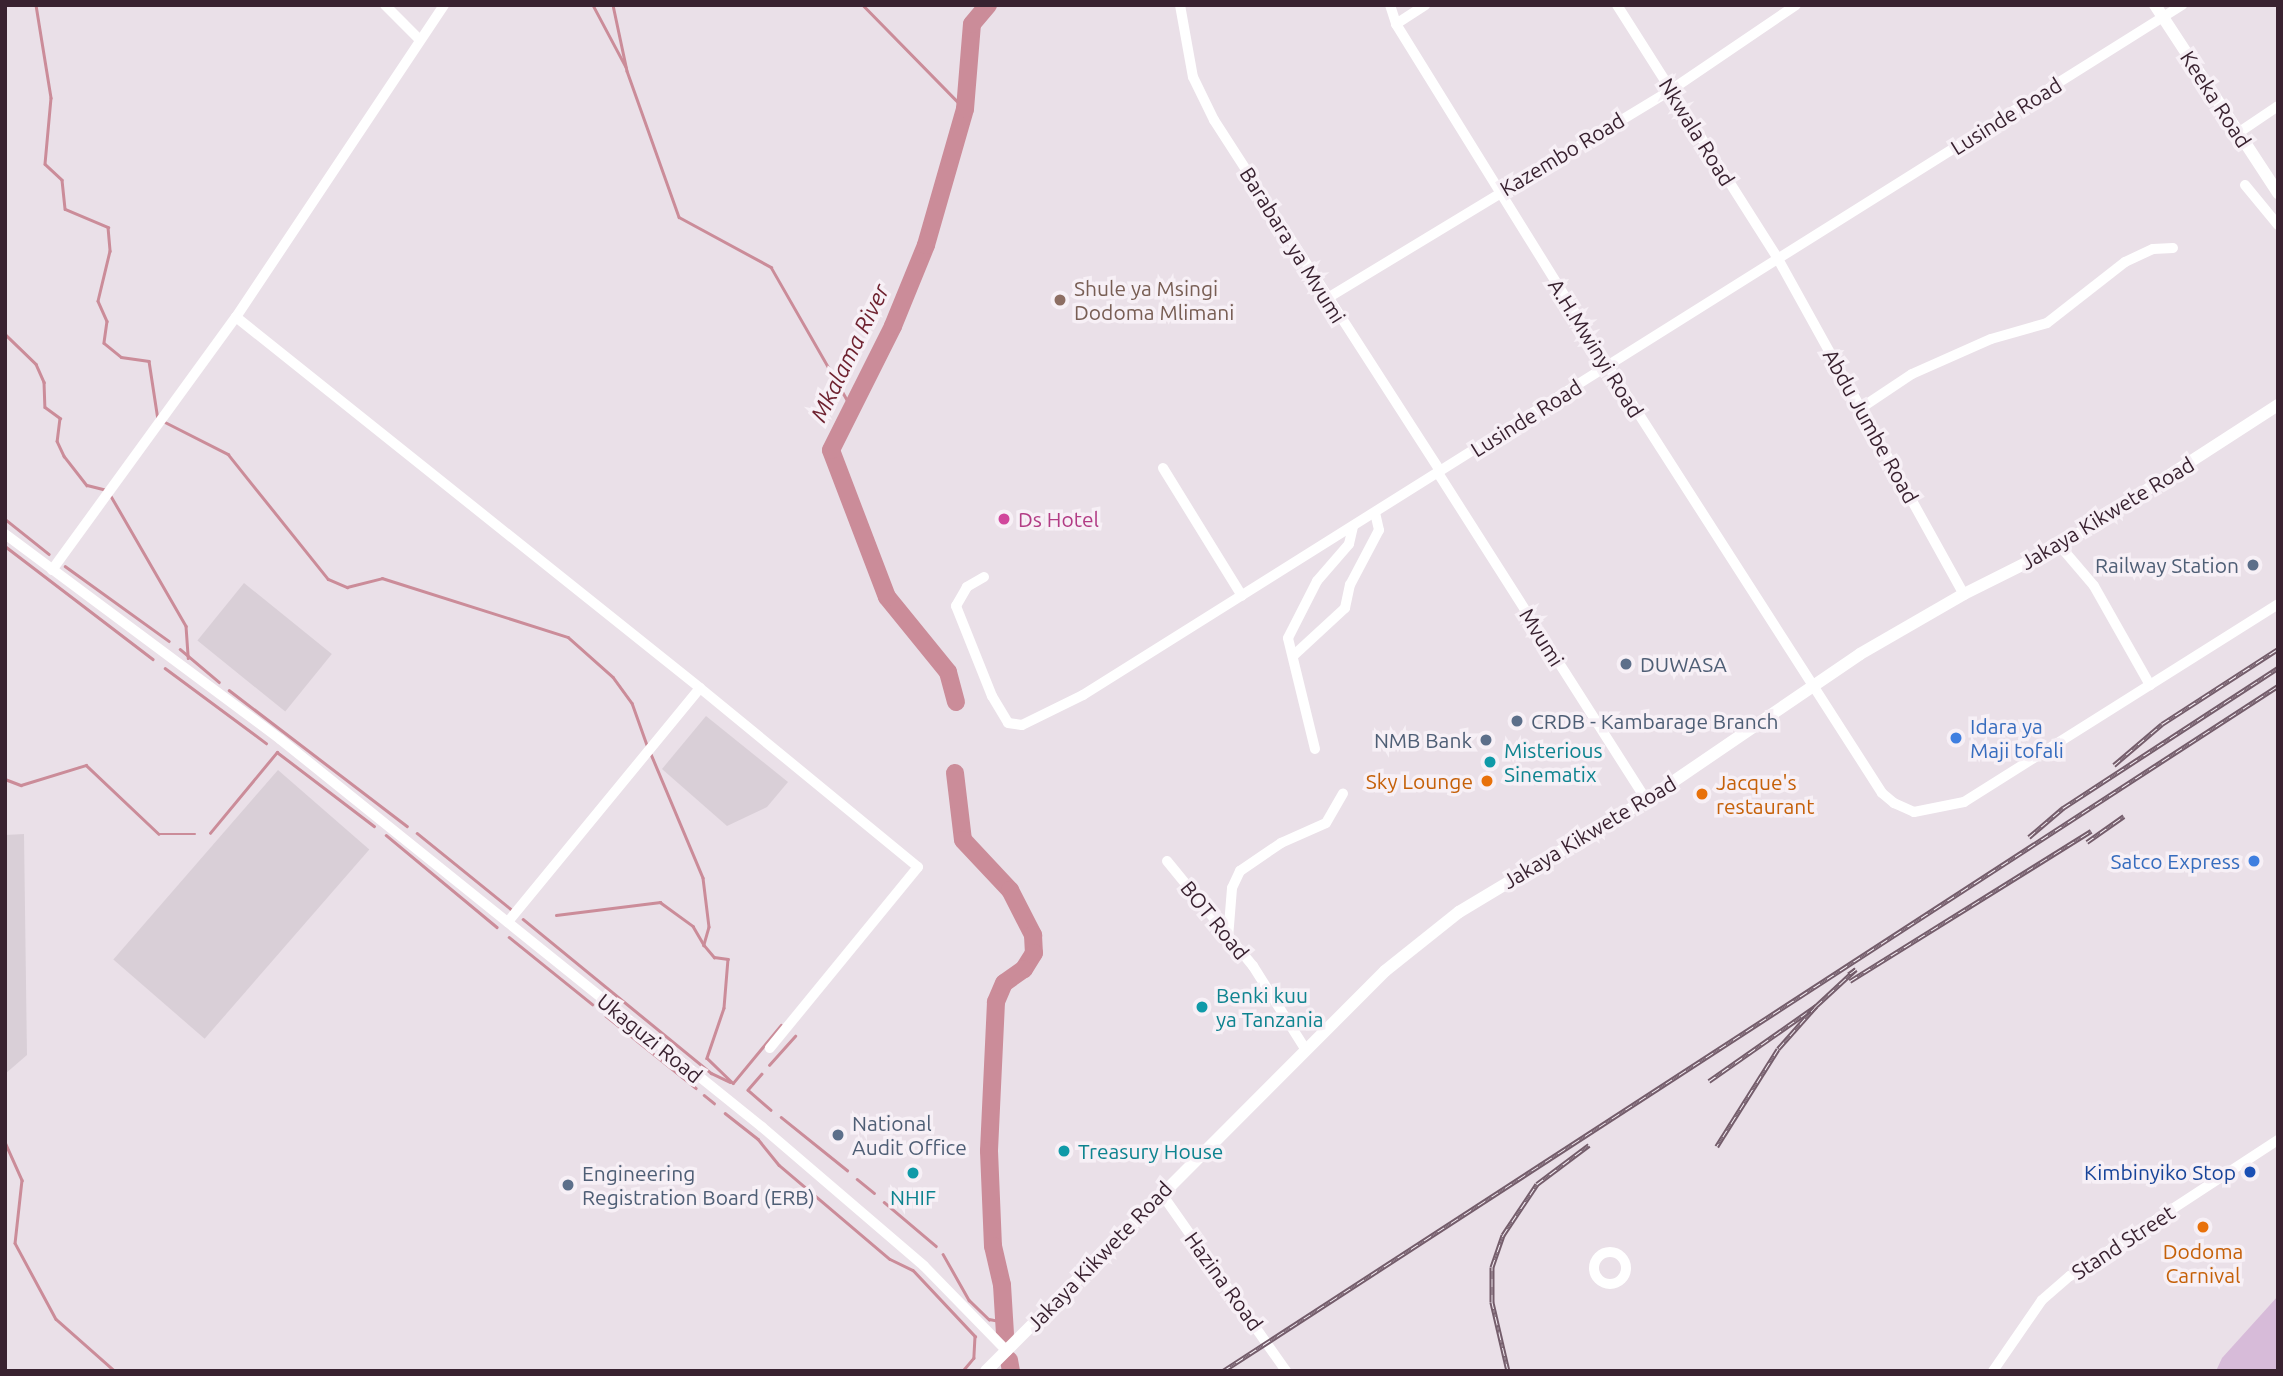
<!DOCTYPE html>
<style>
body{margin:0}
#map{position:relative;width:2283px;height:1376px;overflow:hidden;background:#eae0e8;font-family:Ubuntu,sans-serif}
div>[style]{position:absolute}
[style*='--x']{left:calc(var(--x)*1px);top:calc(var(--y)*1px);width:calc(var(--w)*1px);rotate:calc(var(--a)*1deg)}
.built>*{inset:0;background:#d9cfd7;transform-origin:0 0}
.green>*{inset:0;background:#d7bbd9}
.stream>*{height:2.5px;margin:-1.25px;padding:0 1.25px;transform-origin:1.25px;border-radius:1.25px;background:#cb8c99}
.river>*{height:18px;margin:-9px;padding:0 9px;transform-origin:9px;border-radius:9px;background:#cb8c99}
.street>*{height:10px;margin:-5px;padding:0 5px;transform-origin:5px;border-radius:5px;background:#fff}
.street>.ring{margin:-5px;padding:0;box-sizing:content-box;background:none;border:10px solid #fff;border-radius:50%}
.secondary>*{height:12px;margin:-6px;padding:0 6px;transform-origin:6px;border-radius:6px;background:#fff}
.rail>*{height:5px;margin-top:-2.5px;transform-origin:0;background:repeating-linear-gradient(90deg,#f7f0f6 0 8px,#745d6b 0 16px);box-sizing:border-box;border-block:2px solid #745d6b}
.dots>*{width:19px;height:19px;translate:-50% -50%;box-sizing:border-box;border:4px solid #f7f0f6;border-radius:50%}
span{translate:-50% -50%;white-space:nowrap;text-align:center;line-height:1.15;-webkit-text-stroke:7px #f7f0f6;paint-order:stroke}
.street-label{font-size:21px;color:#392230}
.education-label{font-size:21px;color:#785e54}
.left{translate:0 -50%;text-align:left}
.hotel-label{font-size:21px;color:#b23c85}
.service-label{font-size:21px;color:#4e5e75}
.right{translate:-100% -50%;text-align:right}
.shop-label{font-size:21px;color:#366cbe}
.culture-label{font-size:21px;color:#0d838f}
.food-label{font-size:21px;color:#c56008}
.transit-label{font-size:21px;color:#164399}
.water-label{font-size:23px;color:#6f2230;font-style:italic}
.frame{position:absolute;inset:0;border:7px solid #392230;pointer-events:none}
</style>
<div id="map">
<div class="built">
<div style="left:244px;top:583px;width:113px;height:74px;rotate:39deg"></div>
<div style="clip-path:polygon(706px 716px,788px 782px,767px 807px,727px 826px,662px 769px)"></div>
<div style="left:278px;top:770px;width:121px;height:251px;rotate:41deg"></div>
<div style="clip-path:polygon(24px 834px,27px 1055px,5px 1074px,5px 835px)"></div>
</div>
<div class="green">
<div style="clip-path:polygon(2278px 1296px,2278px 1371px,2216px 1371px,2222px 1358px)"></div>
</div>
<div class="stream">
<div style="--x:36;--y:5;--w:94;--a:80.8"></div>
<div style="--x:51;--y:98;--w:66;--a:95.2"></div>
<div style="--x:45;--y:164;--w:23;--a:43"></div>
<div style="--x:62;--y:180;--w:29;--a:84"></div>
<div style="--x:65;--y:209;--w:47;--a:22.7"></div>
<div style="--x:108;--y:227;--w:24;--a:85"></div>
<div style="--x:110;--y:251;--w:51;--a:103.5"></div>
<div style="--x:98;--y:301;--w:22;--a:66"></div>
<div style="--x:107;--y:321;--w:22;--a:98"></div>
<div style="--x:104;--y:343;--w:22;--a:39"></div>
<div style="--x:121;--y:357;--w:28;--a:8"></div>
<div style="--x:149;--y:361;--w:60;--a:81.3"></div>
<div style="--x:593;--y:5;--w:70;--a:62"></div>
<div style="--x:613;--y:5;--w:67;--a:78"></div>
<div style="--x:627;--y:71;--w:155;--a:70.4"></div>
<div style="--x:679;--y:217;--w:105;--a:28.5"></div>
<div style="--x:771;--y:267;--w:165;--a:60.2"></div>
<div style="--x:863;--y:5;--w:146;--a:45.6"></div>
<div style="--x:5;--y:334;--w:43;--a:44.1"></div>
<div style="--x:36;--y:364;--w:20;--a:66"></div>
<div style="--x:44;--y:382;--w:25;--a:88"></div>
<div style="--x:45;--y:407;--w:19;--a:36"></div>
<div style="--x:60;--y:418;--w:23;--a:97"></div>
<div style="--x:57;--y:441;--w:17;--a:65"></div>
<div style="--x:64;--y:456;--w:37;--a:52"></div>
<div style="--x:87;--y:485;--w:21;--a:14"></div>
<div style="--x:165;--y:422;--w:71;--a:26.9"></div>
<div style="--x:228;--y:454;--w:160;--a:51.3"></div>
<div style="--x:328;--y:579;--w:21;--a:23"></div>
<div style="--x:347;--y:587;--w:36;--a:-14"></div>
<div style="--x:382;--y:578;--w:195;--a:17.6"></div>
<div style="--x:568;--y:637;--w:60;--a:41.6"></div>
<div style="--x:613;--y:677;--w:32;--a:54"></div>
<div style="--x:632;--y:703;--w:45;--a:70.3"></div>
<div style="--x:111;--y:496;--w:150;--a:60"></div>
<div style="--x:186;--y:626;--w:32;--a:86"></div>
<div style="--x:5;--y:519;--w:56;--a:38.5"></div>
<div style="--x:5;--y:546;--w:186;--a:37.4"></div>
<div style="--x:65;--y:566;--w:128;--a:35.8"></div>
<div style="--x:180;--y:649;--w:51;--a:40.2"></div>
<div style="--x:165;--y:668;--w:126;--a:36.6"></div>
<div style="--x:229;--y:690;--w:224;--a:37.4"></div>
<div style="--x:651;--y:754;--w:134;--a:67.2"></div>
<div style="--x:703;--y:878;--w:49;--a:83"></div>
<div style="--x:709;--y:927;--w:19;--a:106"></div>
<div style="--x:704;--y:945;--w:16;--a:50"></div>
<div style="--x:714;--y:957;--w:14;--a:8"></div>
<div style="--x:728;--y:959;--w:49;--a:94.7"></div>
<div style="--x:724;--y:1008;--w:53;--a:108.8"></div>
<div style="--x:707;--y:1058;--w:36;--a:44"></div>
<div style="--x:5;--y:779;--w:17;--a:21"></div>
<div style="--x:21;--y:785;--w:68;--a:-17.1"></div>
<div style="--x:86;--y:765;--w:100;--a:43.4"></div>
<div style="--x:159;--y:834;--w:36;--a:0"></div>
<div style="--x:210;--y:833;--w:105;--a:-50.4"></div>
<div style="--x:277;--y:752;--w:122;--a:37.3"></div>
<div style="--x:417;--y:833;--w:122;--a:39"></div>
<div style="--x:386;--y:835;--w:144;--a:39.7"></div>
<div style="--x:556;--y:915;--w:105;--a:-7.1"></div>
<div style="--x:660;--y:902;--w:41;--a:36"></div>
<div style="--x:693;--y:926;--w:22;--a:60"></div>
<div style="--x:523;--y:919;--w:243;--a:39.3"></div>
<div style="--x:711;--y:1073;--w:21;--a:25"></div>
<div style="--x:509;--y:937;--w:107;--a:38.9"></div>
<div style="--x:606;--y:1016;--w:115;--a:38.7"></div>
<div style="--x:769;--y:1065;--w:39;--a:-48"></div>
<div style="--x:762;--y:1074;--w:21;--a:131"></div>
<div style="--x:748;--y:1090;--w:30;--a:41"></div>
<div style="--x:733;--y:1083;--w:75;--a:-50.4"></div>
<div style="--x:704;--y:1095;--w:13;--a:39"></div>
<div style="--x:725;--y:1113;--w:42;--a:38.2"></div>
<div style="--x:758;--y:1139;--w:33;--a:51"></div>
<div style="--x:779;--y:1165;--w:145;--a:40.3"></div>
<div style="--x:890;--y:1259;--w:25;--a:26"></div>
<div style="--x:913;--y:1270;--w:91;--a:46.8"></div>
<div style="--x:975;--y:1336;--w:22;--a:93"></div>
<div style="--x:974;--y:1358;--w:17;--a:130"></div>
<div style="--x:781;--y:1117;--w:85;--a:38.8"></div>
<div style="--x:5;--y:1142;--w:42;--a:65.9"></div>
<div style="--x:22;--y:1180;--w:63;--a:96.3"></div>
<div style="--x:15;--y:1243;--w:86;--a:61.7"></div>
<div style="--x:56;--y:1319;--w:79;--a:41.4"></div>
<div style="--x:857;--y:1179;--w:22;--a:39"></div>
<div style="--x:884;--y:1202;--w:68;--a:40.2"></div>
<div style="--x:943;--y:1254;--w:53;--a:60.5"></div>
<div style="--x:969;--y:1300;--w:28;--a:44"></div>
<div style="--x:989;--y:1319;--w:16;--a:11"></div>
</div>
<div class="river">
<div style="--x:956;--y:702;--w:31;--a:-105"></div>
<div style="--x:948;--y:672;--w:97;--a:-129.1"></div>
<div style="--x:887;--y:597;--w:157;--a:-110.9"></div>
<div style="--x:831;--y:450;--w:139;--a:-63.4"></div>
<div style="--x:893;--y:326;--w:87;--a:-67.8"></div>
<div style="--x:926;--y:245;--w:141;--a:-74"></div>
<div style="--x:965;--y:109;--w:85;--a:-85.3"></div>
<div style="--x:972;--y:24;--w:25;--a:-50"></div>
<div style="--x:955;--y:773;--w:67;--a:83.2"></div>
<div style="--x:963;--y:840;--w:69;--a:46.8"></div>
<div style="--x:1010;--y:890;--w:51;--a:62.9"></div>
<div style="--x:1033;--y:935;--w:18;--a:87"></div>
<div style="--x:1034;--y:953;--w:19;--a:122"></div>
<div style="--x:1024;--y:969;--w:24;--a:145"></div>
<div style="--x:1004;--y:983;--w:21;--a:113"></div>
<div style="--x:996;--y:1002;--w:149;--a:92.7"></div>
<div style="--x:989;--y:1151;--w:95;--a:87.6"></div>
<div style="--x:993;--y:1246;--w:40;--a:77"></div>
<div style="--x:1002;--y:1285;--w:49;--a:86.5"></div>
<div style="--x:1009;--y:1360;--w:11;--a:80"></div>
</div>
<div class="street">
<div style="--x:385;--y:5;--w:48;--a:45"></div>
<div style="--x:1180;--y:5;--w:73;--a:79.8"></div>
<div style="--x:1193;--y:77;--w:48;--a:64"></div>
<div style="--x:1214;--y:120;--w:417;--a:57.2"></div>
<div style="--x:1390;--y:5;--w:20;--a:72"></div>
<div style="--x:1396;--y:24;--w:402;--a:58.2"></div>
<div style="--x:1608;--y:366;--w:507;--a:57.31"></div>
<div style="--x:1882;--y:793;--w:16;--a:40"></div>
<div style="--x:1894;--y:803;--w:22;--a:24"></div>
<div style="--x:1914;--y:812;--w:51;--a:-11.3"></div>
<div style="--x:1964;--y:802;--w:371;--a:-32.2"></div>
<div style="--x:1617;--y:5;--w:301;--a:57.6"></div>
<div style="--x:1778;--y:259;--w:383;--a:61"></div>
<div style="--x:1396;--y:24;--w:35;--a:-33"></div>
<div style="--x:2238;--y:133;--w:48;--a:-34"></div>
<div style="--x:2245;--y:185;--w:52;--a:50.5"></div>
<div style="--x:1326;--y:299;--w:403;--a:-31.2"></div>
<div style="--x:1671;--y:90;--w:151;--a:-34.2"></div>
<div style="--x:236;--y:317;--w:594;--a:38.64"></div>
<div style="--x:700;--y:688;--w:303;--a:129.4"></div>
<div style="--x:1861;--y:408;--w:61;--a:-33.7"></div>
<div style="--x:1912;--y:374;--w:86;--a:-23.9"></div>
<div style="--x:1991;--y:339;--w:58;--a:-15.9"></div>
<div style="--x:2047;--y:323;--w:99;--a:-38"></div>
<div style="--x:2125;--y:262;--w:31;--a:-25"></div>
<div style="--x:2153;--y:249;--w:20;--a:-3"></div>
<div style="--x:1163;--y:468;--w:150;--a:58.3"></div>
<div style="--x:1438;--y:473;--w:387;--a:57.5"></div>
<div style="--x:5;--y:534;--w:343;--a:36.7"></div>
<div style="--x:280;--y:739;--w:619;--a:38.83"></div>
<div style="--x:762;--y:1127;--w:213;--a:40.6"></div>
<div style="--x:924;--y:1266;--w:119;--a:45.7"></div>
<div style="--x:2060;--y:546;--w:52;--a:49.6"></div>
<div style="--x:2094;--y:586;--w:114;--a:60.5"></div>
<div style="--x:52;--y:570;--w:313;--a:-54"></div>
<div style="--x:236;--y:317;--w:375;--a:-56.3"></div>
<div style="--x:984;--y:577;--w:20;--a:150"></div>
<div style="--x:967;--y:587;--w:22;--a:120"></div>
<div style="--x:956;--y:606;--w:97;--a:68.2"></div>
<div style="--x:992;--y:696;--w:31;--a:59"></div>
<div style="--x:1008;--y:723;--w:14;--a:8"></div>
<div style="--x:1022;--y:725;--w:68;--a:-26.2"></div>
<div style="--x:1083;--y:695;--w:1298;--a:-32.12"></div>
<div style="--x:1293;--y:656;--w:71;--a:-42.7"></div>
<div style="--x:1345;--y:608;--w:24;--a:-78"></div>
<div style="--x:1350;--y:585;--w:62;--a:-62.2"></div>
<div style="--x:1379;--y:530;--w:18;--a:-103"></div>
<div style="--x:700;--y:688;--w:282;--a:39.4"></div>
<div style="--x:918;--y:867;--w:234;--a:129.3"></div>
<div style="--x:1315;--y:749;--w:114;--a:-103.7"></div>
<div style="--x:1288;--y:638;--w:64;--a:-63"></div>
<div style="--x:1317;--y:581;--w:49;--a:-49.1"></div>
<div style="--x:1349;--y:544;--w:18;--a:-77"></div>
<div style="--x:1167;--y:861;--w:136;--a:50.7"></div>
<div style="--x:1253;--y:966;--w:99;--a:57.8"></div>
<div style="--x:1228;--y:938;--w:50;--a:-85.4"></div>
<div style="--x:1232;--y:888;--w:19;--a:-65"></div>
<div style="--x:1240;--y:871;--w:50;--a:-34.3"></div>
<div style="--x:1281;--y:843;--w:49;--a:-24"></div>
<div style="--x:1326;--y:823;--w:34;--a:-60"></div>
<div style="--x:1161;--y:1193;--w:218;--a:54.9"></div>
<div class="ring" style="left:1594px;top:1252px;width:22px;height:22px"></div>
<div style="--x:1993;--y:1371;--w:86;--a:-55.4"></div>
<div style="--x:2042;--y:1300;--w:37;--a:-41"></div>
<div style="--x:2070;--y:1276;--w:249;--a:-33.2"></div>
</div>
<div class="secondary">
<div style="--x:2155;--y:5;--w:225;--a:56.8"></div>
<div style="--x:986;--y:1371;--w:565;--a:-45.07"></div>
<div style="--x:1385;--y:971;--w:95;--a:-38.6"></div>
<div style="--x:1459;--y:912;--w:229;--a:-31"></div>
<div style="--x:1655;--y:794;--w:248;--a:-34.3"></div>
<div style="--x:1860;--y:654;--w:120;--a:-30"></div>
<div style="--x:1964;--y:594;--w:107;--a:-26.6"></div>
<div style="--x:2060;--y:546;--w:260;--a:-32.9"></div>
</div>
<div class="rail">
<div style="--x:2114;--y:765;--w:63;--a:-40.5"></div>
<div style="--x:2162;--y:724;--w:138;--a:-32.9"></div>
<div style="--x:2029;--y:837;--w:45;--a:-40.5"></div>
<div style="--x:2063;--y:808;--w:257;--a:-33.1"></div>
<div style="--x:2087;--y:842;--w:45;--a:-35.1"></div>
<div style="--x:1850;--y:981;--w:284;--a:-31.9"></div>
<div style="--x:1816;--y:1006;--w:54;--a:-42.8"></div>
<div style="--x:1856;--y:969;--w:9;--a:144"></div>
<div style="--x:1709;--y:1081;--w:131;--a:-35"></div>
<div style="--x:1816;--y:1006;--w:57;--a:131.5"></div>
<div style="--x:1778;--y:1049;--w:115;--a:122.2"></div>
<div style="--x:1223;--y:1371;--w:1258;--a:-33"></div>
<div style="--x:1508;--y:1371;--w:71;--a:-103.1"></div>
<div style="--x:1492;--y:1302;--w:35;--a:-90"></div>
<div style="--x:1492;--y:1267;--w:34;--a:-71"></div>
<div style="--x:1503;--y:1235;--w:61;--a:-56.3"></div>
<div style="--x:1537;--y:1184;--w:65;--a:-36.9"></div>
</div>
<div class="dots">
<div style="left:1060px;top:300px;background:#8d6e63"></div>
<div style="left:1004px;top:519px;background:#d1479c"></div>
<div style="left:2253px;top:565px;background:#5c6f8a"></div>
<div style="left:1626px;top:664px;background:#5c6f8a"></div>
<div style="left:1517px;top:721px;background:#5c6f8a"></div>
<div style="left:1956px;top:738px;background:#3f7fe0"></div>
<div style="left:1486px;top:740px;background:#5c6f8a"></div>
<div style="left:1490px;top:762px;background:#0f9aa8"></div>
<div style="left:1487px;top:781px;background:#e8710a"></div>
<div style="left:1702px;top:794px;background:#e8710a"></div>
<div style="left:2254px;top:861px;background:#3f7fe0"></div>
<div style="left:1202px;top:1007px;background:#0f9aa8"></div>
<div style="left:838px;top:1135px;background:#5c6f8a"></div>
<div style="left:1064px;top:1151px;background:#0f9aa8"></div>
<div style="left:2250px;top:1172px;background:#1a4fb4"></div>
<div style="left:913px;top:1173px;background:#0f9aa8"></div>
<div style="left:568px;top:1185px;background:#5c6f8a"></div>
<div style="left:2203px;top:1227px;background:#e8710a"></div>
</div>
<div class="street-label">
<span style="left:2216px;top:99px;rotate:57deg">Keeka Road</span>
<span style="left:2006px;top:116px;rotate:-32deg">Lusinde Road</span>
<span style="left:1697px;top:132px;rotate:58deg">Nkwala Road</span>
<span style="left:1562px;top:154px;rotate:-31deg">Kazembo Road</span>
<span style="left:1293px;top:245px;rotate:58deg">Barabara ya Mvumi</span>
<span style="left:1596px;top:348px;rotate:58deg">A.H.Mwinyi Road</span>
<span style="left:1526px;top:418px;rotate:-32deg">Lusinde Road</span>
<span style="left:1871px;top:426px;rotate:61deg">Abdu Jumbe Road</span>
<span style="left:2107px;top:513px;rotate:-31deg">Jakaya Kikwete Road</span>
<span style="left:1542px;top:637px;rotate:58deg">Mvumi</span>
<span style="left:1589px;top:832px;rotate:-31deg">Jakaya Kikwete Road</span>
<span style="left:1215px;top:920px;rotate:51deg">BOT Road</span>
<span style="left:650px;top:1038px;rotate:39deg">Ukaguzi Road</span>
<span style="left:2123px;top:1242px;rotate:-33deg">Stand Street</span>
<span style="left:1099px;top:1256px;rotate:-46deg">Jakaya Kikwete Road</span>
<span style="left:1224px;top:1281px;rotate:54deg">Hazina Road</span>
</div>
<div class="education-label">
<span class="left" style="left:1074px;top:300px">Shule ya Msingi<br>Dodoma Mlimani</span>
</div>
<div class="hotel-label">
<span class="left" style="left:1018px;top:519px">Ds Hotel</span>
</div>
<div class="service-label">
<span class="right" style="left:2239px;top:565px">Railway Station</span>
<span class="left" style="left:1640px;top:664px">DUWASA</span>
<span class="left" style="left:1531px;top:721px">CRDB - Kambarage Branch</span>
<span class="right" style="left:1472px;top:740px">NMB Bank</span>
<span class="left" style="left:852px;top:1135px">National<br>Audit Office</span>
<span class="left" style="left:582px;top:1185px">Engineering<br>Registration Board (ERB)</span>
</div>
<div class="shop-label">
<span class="left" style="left:1970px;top:738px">Idara ya<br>Maji tofali</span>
<span class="right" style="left:2240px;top:861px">Satco Express</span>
</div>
<div class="culture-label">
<span class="left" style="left:1504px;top:762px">Misterious<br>Sinematix</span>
<span class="left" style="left:1216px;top:1007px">Benki kuu<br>ya Tanzania</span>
<span class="left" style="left:1078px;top:1151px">Treasury House</span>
<span style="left:913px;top:1197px">NHIF</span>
</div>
<div class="food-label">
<span class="right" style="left:1473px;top:781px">Sky Lounge</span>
<span class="left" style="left:1716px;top:794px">Jacque's<br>restaurant</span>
<span style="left:2203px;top:1263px">Dodoma<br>Carnival</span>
</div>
<div class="transit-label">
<span class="right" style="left:2236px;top:1172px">Kimbinyiko Stop</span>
</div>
<div class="water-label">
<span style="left:850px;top:353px;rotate:-64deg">Mkalama River</span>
</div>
<div class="frame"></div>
</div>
